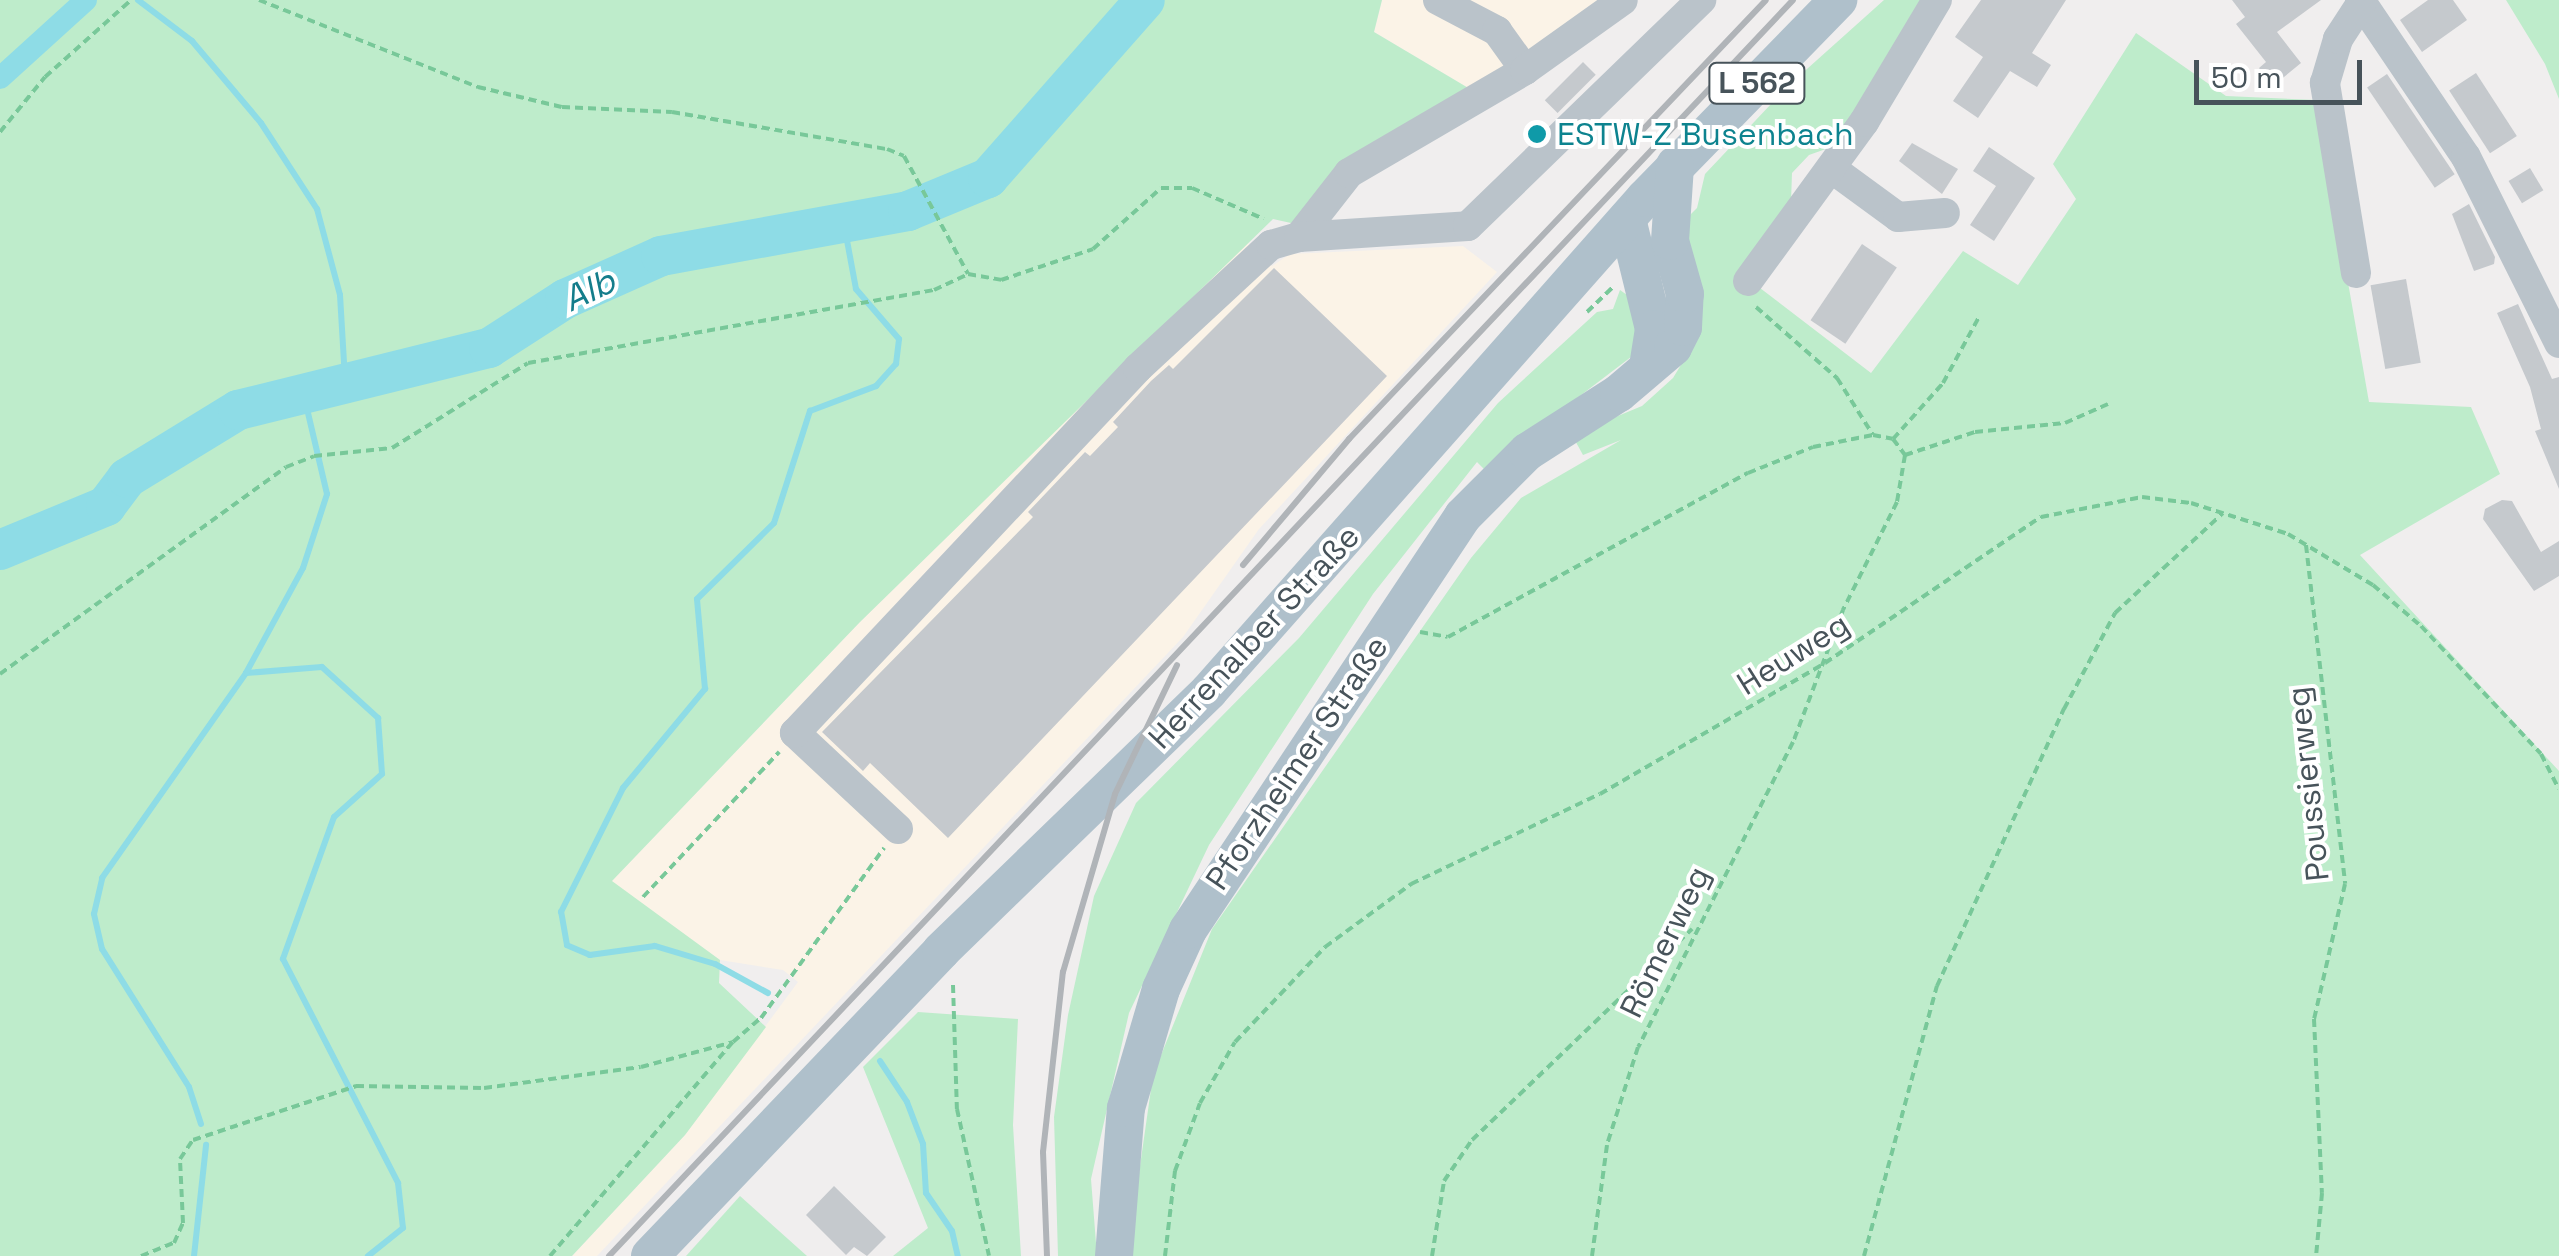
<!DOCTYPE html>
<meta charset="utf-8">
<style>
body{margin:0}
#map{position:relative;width:2559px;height:1256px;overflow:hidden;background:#f0eeee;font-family:"Space Grotesk",sans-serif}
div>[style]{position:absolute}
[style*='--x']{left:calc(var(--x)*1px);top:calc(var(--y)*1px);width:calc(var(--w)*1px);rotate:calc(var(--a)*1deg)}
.commercial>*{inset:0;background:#fbf3e7}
.green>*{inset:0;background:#beeccb}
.stream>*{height:6px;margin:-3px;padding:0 3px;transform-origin:3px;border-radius:3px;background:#8edce6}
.canal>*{height:22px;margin:-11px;padding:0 11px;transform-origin:11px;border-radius:11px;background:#8edce6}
.river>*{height:40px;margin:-20px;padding:0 20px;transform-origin:20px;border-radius:20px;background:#8edce6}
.building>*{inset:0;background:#c5c9cd;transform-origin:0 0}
.path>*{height:4px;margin-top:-2px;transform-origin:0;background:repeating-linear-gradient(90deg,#78c899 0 8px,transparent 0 13px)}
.minor>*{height:30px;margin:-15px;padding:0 15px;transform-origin:15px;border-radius:15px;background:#bac3ca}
.major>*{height:38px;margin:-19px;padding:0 19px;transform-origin:19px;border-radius:19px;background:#afc0cb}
.rail>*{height:6px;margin:-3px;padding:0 3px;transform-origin:3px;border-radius:3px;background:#b0b4b8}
.dots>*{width:28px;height:28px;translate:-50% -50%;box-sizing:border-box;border:5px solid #fff;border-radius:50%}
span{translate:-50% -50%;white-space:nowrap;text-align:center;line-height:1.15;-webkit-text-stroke:8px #fff;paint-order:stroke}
.shield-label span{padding:2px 8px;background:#fff;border:2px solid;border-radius:8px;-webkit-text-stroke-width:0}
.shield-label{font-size:30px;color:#47535a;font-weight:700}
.culture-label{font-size:32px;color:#0d838f}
.left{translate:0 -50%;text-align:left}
.street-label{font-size:32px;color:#47535a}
.water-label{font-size:35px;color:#147d8b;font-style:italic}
.scale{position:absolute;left:2194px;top:60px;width:168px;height:45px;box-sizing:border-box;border:5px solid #47535a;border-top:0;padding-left:12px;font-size:30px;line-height:35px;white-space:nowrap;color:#47535a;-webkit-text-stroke:8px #fff;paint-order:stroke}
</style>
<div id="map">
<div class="commercial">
<div style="clip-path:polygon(1382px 0,1603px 0,1470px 89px,1374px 32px)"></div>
<div style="clip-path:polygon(1248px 243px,1272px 266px,1290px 254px,1463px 246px,1497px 272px,1259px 529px,1183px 637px,597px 1256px,572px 1256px,685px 1135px,798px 982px,783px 970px,720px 960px,611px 882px,860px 622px)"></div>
</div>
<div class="green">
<div style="clip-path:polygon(0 0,1382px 0,1374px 32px,1470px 89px,1291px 223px,1273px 219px,860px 622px,612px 881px,720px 960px,719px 983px,766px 1027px,685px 1135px,572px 1256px,0 1256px)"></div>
<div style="clip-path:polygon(1884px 0,1927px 0,1837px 145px,1809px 155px,1792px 173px,1791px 202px,1743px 275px,1871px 373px,1963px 251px,2018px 285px,2076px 199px,2053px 164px,2136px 33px,2226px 96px,2316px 100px,2369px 402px,2471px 407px,2500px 474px,2360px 555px,2559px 771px,2559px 1256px,1133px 1256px,1131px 1229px,1153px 1075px,1212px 929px,1471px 558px,1521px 498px,1621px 440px,1583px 455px,1572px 435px,1642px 406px,1673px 378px,1690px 350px,1681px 224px,1697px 208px,1705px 174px,1788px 86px)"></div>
<div style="clip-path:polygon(2506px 0,2559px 0,2559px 99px,2545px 64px)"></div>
<div style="clip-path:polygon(1620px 290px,1634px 300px,1640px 319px,1631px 357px,1484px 469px,1477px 462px,1373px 594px,1209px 845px,1129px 1013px,1091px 1179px,1097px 1256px,1058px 1256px,1054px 1117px,1068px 1015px,1094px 896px,1136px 803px,1299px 638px,1498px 403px,1597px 312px,1613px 309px)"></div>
<div style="clip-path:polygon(918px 1012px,1018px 1019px,1013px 1125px,1021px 1256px,893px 1256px,928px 1228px,863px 1067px)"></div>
<div style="clip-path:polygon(740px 1196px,807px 1256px,686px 1256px)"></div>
</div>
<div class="stream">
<div style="--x:138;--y:0;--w:68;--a:37.2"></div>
<div style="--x:192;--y:41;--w:107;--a:49.9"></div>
<div style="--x:261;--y:123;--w:103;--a:56.9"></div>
<div style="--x:317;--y:209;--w:89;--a:75"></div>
<div style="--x:340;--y:295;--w:85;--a:86.6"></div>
<div style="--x:246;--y:673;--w:76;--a:-4.5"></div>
<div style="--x:322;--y:667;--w:76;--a:42.3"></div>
<div style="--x:378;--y:718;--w:56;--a:85.9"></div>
<div style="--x:382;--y:774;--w:64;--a:138.1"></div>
<div style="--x:334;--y:817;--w:151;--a:109.8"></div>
<div style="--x:283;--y:959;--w:252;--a:62.8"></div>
<div style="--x:398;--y:1183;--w:45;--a:83.7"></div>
<div style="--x:403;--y:1228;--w:45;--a:141.3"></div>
<div style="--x:768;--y:993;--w:60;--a:-151.3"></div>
<div style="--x:715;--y:964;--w:63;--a:-163.3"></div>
<div style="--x:655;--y:946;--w:66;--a:172.1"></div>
<div style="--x:590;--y:955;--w:25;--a:-157"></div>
<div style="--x:567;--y:945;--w:34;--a:-100"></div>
<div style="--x:561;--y:912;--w:139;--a:-63.4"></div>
<div style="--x:623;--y:788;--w:129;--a:-50.4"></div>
<div style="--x:705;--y:689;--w:90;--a:-95.1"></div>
<div style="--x:697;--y:599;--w:108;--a:-44.6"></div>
<div style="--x:774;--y:523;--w:118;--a:-72.2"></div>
<div style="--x:810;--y:411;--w:71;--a:-20.7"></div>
<div style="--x:876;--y:386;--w:30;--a:-48"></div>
<div style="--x:896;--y:364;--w:25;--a:-83"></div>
<div style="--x:899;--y:339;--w:66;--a:-130.7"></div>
<div style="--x:856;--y:289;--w:66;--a:-100.5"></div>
<div style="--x:880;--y:1061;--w:49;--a:56.6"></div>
<div style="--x:907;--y:1102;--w:45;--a:69.1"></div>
<div style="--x:923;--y:1144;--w:49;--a:86.5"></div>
<div style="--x:926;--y:1193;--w:46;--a:55.6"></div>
<div style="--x:952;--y:1231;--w:26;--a:77"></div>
<div style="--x:201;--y:1124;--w:39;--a:-108"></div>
<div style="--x:189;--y:1087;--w:163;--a:-122.2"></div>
<div style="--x:102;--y:949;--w:36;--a:-103"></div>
<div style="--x:94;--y:914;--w:37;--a:-77"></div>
<div style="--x:102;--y:878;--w:251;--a:-54.9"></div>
<div style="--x:246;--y:673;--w:119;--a:-61.5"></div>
<div style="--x:303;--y:568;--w:78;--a:-72"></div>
<div style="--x:327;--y:494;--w:105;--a:-103.2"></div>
<div style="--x:194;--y:1256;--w:112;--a:-83.8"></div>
</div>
<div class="canal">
<div style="--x:0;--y:78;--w:116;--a:-42.2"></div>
</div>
<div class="river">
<div style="--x:0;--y:550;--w:115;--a:-22.5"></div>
<div style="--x:106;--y:506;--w:35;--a:-53"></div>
<div style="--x:127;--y:478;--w:130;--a:-31.5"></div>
<div style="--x:238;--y:410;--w:259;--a:-13.9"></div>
<div style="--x:489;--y:348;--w:90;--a:-32.8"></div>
<div style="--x:565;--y:299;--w:105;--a:-24.1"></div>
<div style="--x:661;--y:256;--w:251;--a:-10.3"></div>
<div style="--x:908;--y:211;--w:87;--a:-22.4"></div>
<div style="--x:988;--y:178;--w:237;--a:-48.6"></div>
</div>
<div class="building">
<div style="clip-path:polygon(1981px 0,2066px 0,2032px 53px,2051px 65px,2037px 87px,2010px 71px,1978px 118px,1953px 101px,1983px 57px,1955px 37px)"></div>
<div style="clip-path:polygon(2232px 0,2321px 0,2277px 32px,2301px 63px,2273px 86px,2259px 68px,2266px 62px,2236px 24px,2245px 17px)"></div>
<div style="clip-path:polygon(2428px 0,2453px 0,2467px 20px,2422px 52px,2400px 20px)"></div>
<div style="left:1583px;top:62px;width:18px;height:54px;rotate:45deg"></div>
<div style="left:2476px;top:73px;width:75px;height:32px;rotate:57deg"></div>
<div style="left:2387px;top:74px;width:121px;height:24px;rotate:56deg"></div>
<div style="clip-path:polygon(1912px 143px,1958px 169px,1942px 194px,1899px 161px)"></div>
<div style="clip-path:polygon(1989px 147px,2035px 178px,1994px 241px,1970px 225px,1996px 186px,1973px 171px)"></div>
<div style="left:2530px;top:168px;width:26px;height:25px;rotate:59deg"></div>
<div style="clip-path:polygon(2469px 204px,2495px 257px,2494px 264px,2474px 271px,2452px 214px)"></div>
<div style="left:1862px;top:244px;width:42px;height:92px;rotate:34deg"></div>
<div style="clip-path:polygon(1274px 268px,1387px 376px,948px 838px,870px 763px,863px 771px,822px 732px,1033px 517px,1028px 512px,1085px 452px,1090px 456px,1118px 427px,1113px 422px,1151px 381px,1169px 365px,1173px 369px)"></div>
<div style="left:2406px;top:279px;width:85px;height:36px;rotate:80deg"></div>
<div style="clip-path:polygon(2518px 304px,2552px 379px,2559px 377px,2559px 489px,2535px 431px,2541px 429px,2530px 387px,2497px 313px)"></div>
<div style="clip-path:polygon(2502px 500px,2512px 501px,2541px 552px,2559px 541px,2559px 576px,2534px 591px,2483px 519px,2485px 509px)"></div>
<div style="clip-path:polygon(834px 1186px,886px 1237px,867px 1256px,854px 1247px,846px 1255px,806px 1215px)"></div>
</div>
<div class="path">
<div style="--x:259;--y:0;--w:236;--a:21.7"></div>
<div style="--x:478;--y:87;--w:86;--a:13.4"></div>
<div style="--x:562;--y:107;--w:110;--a:2.6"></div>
<div style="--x:672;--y:112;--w:218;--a:9.8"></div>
<div style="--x:887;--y:149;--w:18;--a:22"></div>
<div style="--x:904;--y:156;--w:134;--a:61.5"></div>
<div style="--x:968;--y:274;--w:34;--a:10"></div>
<div style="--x:1001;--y:280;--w:97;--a:-18.6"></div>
<div style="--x:1093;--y:249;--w:91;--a:-41.9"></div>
<div style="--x:1161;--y:188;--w:31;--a:0"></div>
<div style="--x:1192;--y:188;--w:78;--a:23.3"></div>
<div style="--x:0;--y:132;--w:71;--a:-50.7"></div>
<div style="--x:45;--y:77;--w:115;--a:-41.8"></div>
<div style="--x:1756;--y:307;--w:108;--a:41.2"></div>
<div style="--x:1837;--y:378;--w:67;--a:57.7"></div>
<div style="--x:1587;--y:312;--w:35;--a:-44"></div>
<div style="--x:1893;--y:439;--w:75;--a:-48.2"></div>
<div style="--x:1943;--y:383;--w:77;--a:-61.4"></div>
<div style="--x:1905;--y:455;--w:74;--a:-18.2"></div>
<div style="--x:1975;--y:432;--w:90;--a:-5.7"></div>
<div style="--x:2065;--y:423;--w:47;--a:-23.8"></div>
<div style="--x:2306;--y:545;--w:341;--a:83.4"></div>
<div style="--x:2345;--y:884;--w:139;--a:102.9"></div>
<div style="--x:2314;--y:1019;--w:174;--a:87.4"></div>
<div style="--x:2322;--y:1193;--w:63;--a:95.4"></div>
<div style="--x:1420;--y:632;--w:28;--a:10"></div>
<div style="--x:1448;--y:637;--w:342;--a:-28.7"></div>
<div style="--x:1748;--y:473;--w:70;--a:-21.8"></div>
<div style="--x:1813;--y:447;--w:61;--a:-11.3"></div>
<div style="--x:1873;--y:435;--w:20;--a:11"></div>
<div style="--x:1893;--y:439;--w:20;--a:53"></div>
<div style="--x:1905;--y:455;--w:48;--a:99.7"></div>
<div style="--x:1897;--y:502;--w:121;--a:116.6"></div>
<div style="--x:1843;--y:610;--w:141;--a:110.7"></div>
<div style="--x:1793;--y:742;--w:342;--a:116.9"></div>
<div style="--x:1638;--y:1047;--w:103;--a:107.6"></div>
<div style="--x:1607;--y:1145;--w:112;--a:97.7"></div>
<div style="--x:0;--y:674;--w:353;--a:-35.9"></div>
<div style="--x:286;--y:467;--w:30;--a:-21"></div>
<div style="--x:314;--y:456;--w:78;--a:-5.9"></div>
<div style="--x:392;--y:448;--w:160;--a:-32"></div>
<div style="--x:528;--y:363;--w:413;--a:-10.2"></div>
<div style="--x:934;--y:290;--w:38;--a:-25"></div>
<div style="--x:643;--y:897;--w:199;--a:-46.8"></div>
<div style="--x:953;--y:985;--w:124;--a:88.2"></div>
<div style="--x:957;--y:1109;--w:150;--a:77.7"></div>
<div style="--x:141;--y:1256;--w:35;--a:-22"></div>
<div style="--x:174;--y:1243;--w:22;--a:-66"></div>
<div style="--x:183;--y:1223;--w:64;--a:-92.7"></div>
<div style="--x:180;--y:1159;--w:23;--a:-56"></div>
<div style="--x:193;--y:1140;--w:172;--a:-18.3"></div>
<div style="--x:356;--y:1086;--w:128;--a:0.9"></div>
<div style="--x:484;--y:1088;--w:158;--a:-7.6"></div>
<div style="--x:641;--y:1067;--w:95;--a:-15.2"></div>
<div style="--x:550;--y:1256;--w:282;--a:-49.5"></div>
<div style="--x:733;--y:1042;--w:37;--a:-41"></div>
<div style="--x:761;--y:1018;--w:210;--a:-54.1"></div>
<div style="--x:1165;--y:1256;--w:86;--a:-83.3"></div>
<div style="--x:1175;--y:1171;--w:72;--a:-69.8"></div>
<div style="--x:1200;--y:1103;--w:70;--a:-60.2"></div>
<div style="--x:1235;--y:1042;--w:131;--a:-46.5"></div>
<div style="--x:1325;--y:947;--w:107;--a:-36.2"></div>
<div style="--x:1411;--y:884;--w:209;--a:-25.5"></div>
<div style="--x:1600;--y:794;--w:260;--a:-30.2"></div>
<div style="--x:1825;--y:663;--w:261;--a:-34.1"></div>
<div style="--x:2041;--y:517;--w:103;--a:-11.2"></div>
<div style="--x:2142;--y:497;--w:49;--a:7"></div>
<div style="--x:2191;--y:503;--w:102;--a:17.7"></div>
<div style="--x:2288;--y:534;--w:99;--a:31"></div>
<div style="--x:2373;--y:585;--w:63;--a:40.5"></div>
<div style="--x:2421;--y:626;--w:175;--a:46.8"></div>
<div style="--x:2541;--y:754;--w:39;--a:63"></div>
<div style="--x:1432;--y:1256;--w:76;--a:-80.9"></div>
<div style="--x:1444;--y:1181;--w:50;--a:-55.7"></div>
<div style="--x:1472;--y:1140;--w:305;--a:-43.8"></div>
<div style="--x:1864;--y:1256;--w:280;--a:-74.9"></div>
<div style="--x:1937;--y:986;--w:305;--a:-65.4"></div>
<div style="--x:2064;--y:709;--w:109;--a:-62"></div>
<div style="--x:2115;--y:613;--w:147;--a:-42.8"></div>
</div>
<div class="minor">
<div style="--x:1438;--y:0;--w:67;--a:27.7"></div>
<div style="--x:1497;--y:31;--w:48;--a:54.3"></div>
<div style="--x:2360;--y:0;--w:189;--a:56"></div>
<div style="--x:2466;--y:157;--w:208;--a:63.4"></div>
<div style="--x:1831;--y:168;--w:83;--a:36.2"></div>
<div style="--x:1898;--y:217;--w:47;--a:-4.9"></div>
<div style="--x:1299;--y:237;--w:81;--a:-52"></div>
<div style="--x:1349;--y:173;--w:204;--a:-30.3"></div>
<div style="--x:1525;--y:70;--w:120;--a:-35.5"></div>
<div style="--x:2356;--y:273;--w:193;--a:-99.3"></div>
<div style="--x:2325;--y:83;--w:46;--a:-73.5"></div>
<div style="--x:2338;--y:39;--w:44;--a:-57"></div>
<div style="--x:1748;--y:281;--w:197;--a:-53.9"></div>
<div style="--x:1864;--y:122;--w:142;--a:-59.1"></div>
<div style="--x:898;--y:829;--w:141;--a:-137"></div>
<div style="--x:795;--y:733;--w:501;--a:-46.78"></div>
<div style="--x:1138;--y:368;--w:181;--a:-42.8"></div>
<div style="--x:1271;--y:245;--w:29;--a:-16"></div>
<div style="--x:1299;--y:237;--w:169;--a:-3.7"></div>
<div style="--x:1468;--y:226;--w:325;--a:-44.1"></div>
</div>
<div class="major">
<div style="--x:1627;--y:219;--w:113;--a:76.2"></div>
<div style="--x:1654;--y:329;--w:39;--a:99"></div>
<div style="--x:650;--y:1256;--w:422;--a:-46.3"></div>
<div style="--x:941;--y:951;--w:373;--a:-44.1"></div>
<div style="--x:1209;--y:691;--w:658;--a:-48.51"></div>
<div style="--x:1645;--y:198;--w:277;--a:-45.7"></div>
<div style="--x:1114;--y:1256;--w:148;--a:-85.4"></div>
<div style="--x:1126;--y:1108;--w:124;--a:-73.6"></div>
<div style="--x:1161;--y:989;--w:65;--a:-65.4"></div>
<div style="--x:1188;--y:930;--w:497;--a:-56.4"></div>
<div style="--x:1463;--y:516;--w:91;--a:-45"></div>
<div style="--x:1527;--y:452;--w:109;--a:-32.7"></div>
<div style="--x:1619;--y:393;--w:71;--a:-40.4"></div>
<div style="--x:1673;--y:347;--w:22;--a:-63"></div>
<div style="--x:1683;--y:327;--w:33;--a:-87"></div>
<div style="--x:1685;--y:294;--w:55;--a:-105.8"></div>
<div style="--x:1670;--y:241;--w:76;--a:-86.2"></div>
</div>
<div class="rail">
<div style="--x:1243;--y:565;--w:165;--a:-49.9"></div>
<div style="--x:1349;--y:439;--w:605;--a:-46.47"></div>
<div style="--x:609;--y:1256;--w:1726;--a:-46.69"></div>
<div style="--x:1047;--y:1256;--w:104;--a:-92.2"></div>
<div style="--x:1043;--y:1152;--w:181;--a:-83.7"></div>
<div style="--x:1063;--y:972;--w:185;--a:-73.7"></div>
<div style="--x:1115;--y:794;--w:143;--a:-64.3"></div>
</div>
<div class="dots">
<div style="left:1537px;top:134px;background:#0f9aa8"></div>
</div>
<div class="shield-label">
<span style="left:1757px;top:83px">L 562</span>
</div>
<div class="culture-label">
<span class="left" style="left:1557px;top:134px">ESTW-Z Busenbach</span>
</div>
<div class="street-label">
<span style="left:1254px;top:637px;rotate:-47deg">Herrenalber Straße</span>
<span style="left:1793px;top:654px;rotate:-32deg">Heuweg</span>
<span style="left:1297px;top:763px;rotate:-56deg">Pforzheimer Straße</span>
<span style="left:2308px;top:784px;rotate:-96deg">Poussierweg</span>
<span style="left:1665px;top:942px;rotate:-64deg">Römerweg</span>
</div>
<div class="water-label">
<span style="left:589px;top:290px;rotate:-26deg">Alb</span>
</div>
<div class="scale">50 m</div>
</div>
